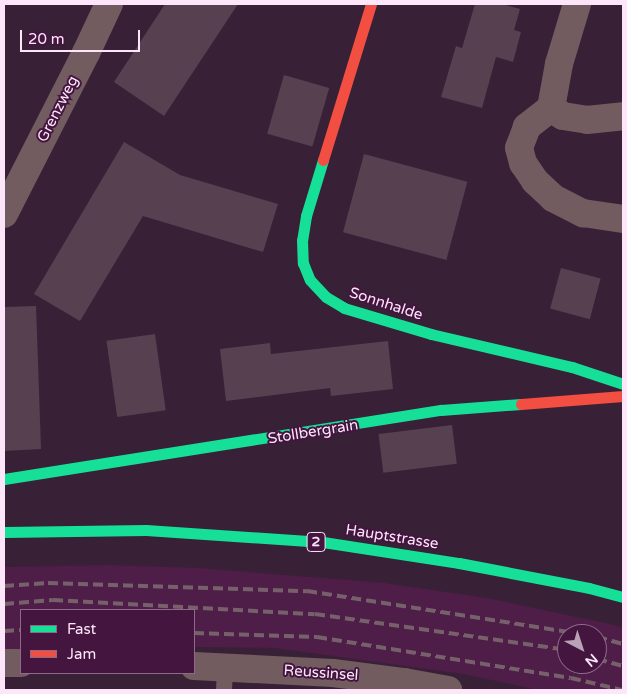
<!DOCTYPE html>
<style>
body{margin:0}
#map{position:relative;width:627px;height:694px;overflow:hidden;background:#382037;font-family:"Varela Round",sans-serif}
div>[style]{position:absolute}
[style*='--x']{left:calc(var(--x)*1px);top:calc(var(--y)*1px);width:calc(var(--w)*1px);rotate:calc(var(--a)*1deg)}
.built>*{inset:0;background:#4e1d48}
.building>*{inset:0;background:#574050;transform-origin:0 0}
.lane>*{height:16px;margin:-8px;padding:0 8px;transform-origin:8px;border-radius:8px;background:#725c5f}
.street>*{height:28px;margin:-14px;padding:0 14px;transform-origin:14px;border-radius:14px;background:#725c5f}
.fast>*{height:11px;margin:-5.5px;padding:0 5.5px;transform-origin:5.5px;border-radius:5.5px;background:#16e098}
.jam>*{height:11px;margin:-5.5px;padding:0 5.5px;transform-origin:5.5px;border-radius:5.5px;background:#f24e42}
.rail>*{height:4px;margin-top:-2px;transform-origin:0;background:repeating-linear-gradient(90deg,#76616b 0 10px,transparent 0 15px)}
span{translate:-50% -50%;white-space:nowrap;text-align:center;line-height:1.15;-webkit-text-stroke:4px #43153f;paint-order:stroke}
.shield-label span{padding:1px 4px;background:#43153f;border:1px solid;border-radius:4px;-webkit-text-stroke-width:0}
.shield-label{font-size:14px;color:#fee6fa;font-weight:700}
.street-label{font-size:15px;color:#fee6fa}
.frame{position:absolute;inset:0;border:5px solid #fee6fa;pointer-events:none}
.legend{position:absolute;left:20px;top:609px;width:175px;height:65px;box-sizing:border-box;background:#43153f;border:1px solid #8e698a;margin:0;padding:6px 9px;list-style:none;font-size:15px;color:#fee6fa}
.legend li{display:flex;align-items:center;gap:10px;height:25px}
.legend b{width:25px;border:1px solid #8e698a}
.north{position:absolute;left:557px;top:624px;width:50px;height:50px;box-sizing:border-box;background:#43153f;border:1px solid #8e698a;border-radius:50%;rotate:140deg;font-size:14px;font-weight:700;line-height:20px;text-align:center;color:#fee6fa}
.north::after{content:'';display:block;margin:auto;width:18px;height:22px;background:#b9a1b6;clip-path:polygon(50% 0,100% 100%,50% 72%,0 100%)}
.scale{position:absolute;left:20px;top:30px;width:120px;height:22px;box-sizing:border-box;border:2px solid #fee6fa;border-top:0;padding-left:6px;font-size:15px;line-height:18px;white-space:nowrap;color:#fee6fa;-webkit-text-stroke:4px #43153f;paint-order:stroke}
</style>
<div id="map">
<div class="built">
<div style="clip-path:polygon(evenodd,108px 565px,199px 568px,384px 583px,487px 598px,610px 624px,623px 628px,623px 690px,538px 690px,463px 674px,275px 648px,194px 647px,194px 610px,21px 610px,21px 649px,4px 649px,4px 567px,108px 565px,567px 634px,597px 634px,597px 664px,567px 664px,567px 634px)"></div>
</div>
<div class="building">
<div style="clip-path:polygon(165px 4px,238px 4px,164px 116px,114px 82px)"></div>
<div style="clip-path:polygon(475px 4px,502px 4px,520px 9px,514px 30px,521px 32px,513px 62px,496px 57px,482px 108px,441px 97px,456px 46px,462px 48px)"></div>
<div style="left:284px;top:75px;width:47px;height:61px;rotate:16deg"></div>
<div style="clip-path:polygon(124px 142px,180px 175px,278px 204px,263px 252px,143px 216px,80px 321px,34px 294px)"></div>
<div style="left:364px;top:154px;width:107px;height:81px;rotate:15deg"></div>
<div style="left:561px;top:268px;width:41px;height:42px;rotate:15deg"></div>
<div style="clip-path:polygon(36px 306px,41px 449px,4px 451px,4px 307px)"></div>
<div style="left:155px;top:334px;width:77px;height:49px;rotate:82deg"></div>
<div style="clip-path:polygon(388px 341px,393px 389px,331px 396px,330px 388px,226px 401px,220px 349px,270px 343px,271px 354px)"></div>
<div style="left:452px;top:425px;width:39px;height:74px;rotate:83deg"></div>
</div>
<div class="lane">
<div style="--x:224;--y:690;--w:22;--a:-87"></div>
</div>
<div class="street">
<div style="--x:577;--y:4;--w:63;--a:106.7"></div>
<div style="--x:559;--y:64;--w:45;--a:100.3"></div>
<div style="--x:551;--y:108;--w:14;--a:34"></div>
<div style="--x:563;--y:116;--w:24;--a:9"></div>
<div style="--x:587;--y:120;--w:36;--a:-6"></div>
<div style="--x:551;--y:108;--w:31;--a:142"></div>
<div style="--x:527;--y:127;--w:22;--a:111"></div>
<div style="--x:519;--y:148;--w:16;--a:75"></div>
<div style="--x:523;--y:163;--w:22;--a:56"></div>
<div style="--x:535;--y:181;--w:25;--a:43"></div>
<div style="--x:553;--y:198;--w:34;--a:27"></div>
<div style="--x:583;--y:213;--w:40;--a:8.5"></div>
<div style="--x:4;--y:214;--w:181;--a:-63"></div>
<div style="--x:86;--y:53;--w:54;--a:-64.9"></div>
<div style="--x:4;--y:663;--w:17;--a:0"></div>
<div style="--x:194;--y:666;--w:139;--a:2.9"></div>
<div style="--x:333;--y:673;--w:72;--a:7.2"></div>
<div style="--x:404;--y:682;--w:45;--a:10.3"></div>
</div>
<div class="fast">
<div style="--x:323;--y:160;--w:59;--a:106.9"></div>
<div style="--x:306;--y:216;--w:24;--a:99"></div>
<div style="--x:302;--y:240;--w:23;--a:88"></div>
<div style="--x:303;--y:263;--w:18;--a:68"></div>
<div style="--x:310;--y:280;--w:23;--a:47"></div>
<div style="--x:326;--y:297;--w:21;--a:31"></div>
<div style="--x:344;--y:308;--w:91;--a:16.6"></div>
<div style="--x:431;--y:334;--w:145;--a:13.2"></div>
<div style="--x:572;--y:367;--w:54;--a:18.4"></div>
<div style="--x:4;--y:479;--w:442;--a:-9"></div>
<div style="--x:441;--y:410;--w:80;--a:-4.3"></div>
<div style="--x:4;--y:532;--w:142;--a:-0.8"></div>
<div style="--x:146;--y:530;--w:177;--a:3.9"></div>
<div style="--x:323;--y:542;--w:138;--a:8.8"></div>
<div style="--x:459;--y:563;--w:132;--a:10.9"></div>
<div style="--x:589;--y:588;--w:35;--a:15"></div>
</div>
<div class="jam">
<div style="--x:323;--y:160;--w:163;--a:-72.9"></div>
<div style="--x:521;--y:404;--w:102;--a:-4.5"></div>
</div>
<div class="rail">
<div style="--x:4;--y:586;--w:44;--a:-3.9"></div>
<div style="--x:48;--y:583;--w:259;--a:1.8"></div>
<div style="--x:307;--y:591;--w:279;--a:8.9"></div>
<div style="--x:4;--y:604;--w:49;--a:-4.7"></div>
<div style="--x:53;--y:600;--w:262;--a:3.1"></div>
<div style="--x:315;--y:614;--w:255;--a:8.1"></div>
<div style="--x:4;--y:631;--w:17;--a:-3"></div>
<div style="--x:194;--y:633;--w:123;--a:1.9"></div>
<div style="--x:317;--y:637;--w:257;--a:9.2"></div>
<div style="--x:571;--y:678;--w:52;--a:13.2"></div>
<div style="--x:597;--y:637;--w:27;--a:15"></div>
<div style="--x:597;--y:659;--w:27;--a:15"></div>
</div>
<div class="shield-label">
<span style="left:316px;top:542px">2</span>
</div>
<div class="street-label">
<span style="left:58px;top:109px;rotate:-63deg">Grenzweg</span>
<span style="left:386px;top:304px;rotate:18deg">Sonnhalde</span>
<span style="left:313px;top:432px;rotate:-9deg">Stollbergrain</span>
<span style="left:392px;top:537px;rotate:9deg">Hauptstrasse</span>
<span style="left:321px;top:673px;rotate:4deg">Reussinsel</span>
</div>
<div class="frame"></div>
<ul class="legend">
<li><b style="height:6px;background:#16e098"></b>Fast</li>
<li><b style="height:6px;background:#f24e42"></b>Jam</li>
</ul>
<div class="north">N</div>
<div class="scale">20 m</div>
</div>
